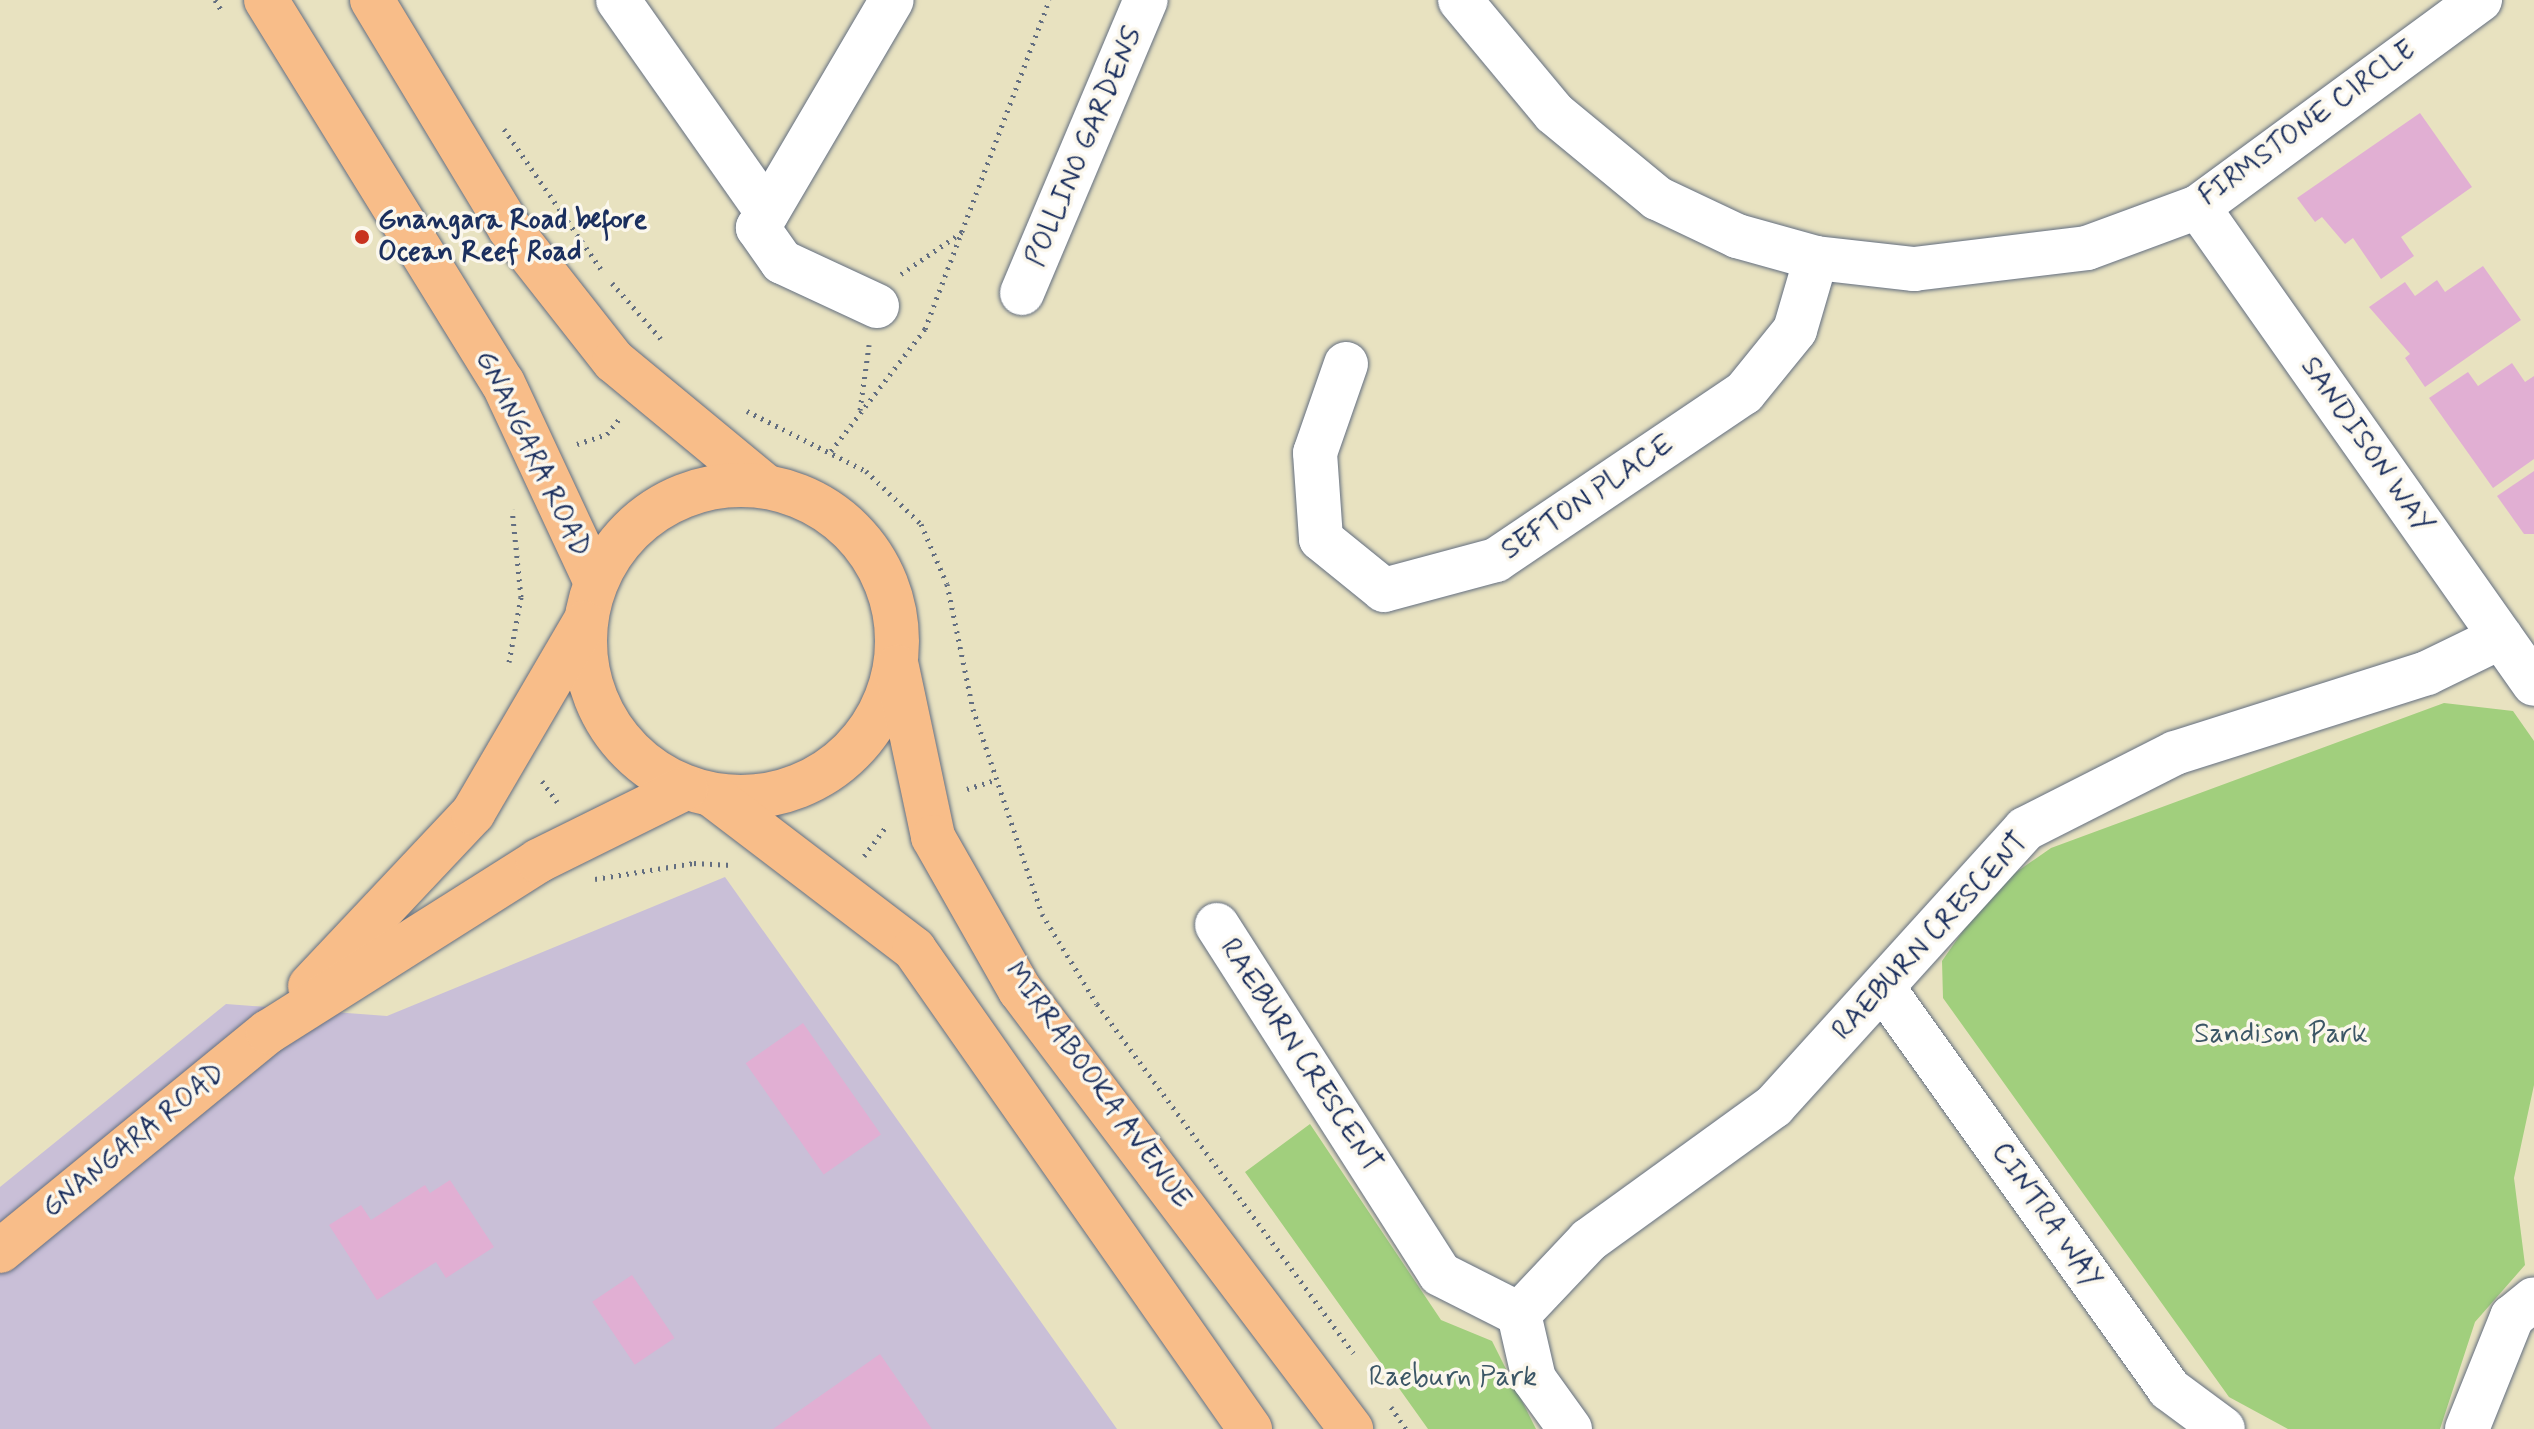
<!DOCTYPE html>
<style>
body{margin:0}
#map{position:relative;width:2534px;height:1429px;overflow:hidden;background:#e8e2c0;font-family:Mynerve,sans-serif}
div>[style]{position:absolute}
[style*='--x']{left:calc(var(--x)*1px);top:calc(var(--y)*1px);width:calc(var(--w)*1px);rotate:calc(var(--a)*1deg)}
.industrial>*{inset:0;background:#c9bfd7}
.green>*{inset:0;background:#a1cf7d}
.building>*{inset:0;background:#e1afd3;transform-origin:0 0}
.path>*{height:5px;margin-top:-2.5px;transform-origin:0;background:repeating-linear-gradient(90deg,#636e80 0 2px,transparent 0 8px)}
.roads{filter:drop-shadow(0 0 2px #636e80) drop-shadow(0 0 2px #636e80)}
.minor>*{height:44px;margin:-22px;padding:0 22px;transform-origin:22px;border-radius:22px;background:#fff}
.major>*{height:44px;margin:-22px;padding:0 22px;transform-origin:22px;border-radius:22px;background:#f8bd89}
.major>.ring{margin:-22px;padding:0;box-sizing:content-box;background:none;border:44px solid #f8bd89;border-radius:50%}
.dots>*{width:22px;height:22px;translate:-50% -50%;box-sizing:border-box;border:4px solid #fbf7ec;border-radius:50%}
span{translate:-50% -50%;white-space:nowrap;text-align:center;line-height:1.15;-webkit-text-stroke:7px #fbf7ec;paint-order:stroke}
.street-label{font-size:28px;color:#1b2f5e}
.poi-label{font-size:28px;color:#1b2f5e;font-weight:700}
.left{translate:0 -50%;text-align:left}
.park-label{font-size:28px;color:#3c5766}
</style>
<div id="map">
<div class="industrial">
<div style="clip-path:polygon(725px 877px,1117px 1429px,0 1429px,0 1187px,226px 1004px,387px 1016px)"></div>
</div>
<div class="green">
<div style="clip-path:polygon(2444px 703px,2513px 711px,2534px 741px,2534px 1085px,2514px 1178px,2525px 1265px,2475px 1322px,2440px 1429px,2288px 1429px,2229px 1397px,1943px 998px,1942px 961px,1992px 889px,2051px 848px)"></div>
<div style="clip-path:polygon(1310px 1124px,1441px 1320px,1492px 1341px,1536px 1429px,1428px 1429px,1245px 1172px)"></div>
</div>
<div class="building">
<div style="clip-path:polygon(2420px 113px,2472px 187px,2401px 237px,2414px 256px,2381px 279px,2353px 238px,2345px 244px,2322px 217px,2315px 222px,2297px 198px)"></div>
<div style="clip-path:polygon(2483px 266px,2521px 320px,2425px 387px,2405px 358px,2410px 354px,2369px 307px,2405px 282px,2415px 296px,2437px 280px,2445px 292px)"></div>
<div style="clip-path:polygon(2512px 363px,2525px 382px,2534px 376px,2534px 459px,2493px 488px,2429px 398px,2468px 372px,2478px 386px)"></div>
<div style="clip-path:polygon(2534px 471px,2534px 534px,2524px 534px,2497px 496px)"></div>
<div style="left:803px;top:1023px;width:136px;height:70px;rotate:55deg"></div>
<div style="clip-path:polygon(450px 1180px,494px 1247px,446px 1278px,436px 1262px,377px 1300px,329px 1225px,361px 1205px,371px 1220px,425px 1185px,430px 1193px)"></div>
<div style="left:632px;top:1275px;width:76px;height:48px;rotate:56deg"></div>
<div style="clip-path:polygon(880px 1354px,932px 1429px,773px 1429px)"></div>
</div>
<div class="path">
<div style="--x:215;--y:0;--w:13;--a:58"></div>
<div style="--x:504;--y:129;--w:170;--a:55.3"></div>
<div style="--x:901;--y:274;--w:74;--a:-34.5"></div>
<div style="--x:612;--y:283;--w:74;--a:48.8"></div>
<div style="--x:860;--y:410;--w:66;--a:-82.1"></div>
<div style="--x:747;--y:411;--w:133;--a:26.8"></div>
<div style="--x:866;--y:471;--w:76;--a:43.9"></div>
<div style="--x:921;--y:524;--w:65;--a:66.6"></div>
<div style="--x:947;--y:584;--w:128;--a:78.3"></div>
<div style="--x:973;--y:709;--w:216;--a:71.4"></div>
<div style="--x:1042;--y:914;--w:105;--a:58.6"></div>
<div style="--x:1097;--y:1004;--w:433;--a:53.7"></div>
<div style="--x:577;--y:444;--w:32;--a:-18"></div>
<div style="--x:607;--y:434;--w:19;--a:-51"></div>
<div style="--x:831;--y:451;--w:154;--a:-52.4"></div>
<div style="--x:925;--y:329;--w:352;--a:-69.3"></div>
<div style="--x:509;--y:662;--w:66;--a:-79.5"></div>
<div style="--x:521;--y:597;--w:88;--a:-95.8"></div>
<div style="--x:542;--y:781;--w:26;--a:54"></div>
<div style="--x:967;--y:789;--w:29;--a:-18"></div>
<div style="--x:864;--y:856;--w:39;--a:-53"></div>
<div style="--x:595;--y:879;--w:100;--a:-9.2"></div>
<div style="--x:694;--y:863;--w:38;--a:3"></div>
<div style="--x:1391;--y:1407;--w:27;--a:56"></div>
</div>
<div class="roads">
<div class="minor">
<div style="--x:618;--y:0;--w:259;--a:54.9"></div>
<div style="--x:1460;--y:0;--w:147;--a:50.2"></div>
<div style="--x:1554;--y:113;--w:134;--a:39.5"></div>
<div style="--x:1657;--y:198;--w:89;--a:25.4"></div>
<div style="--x:1737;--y:236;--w:82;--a:15.6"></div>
<div style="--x:1816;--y:258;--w:99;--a:6.4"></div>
<div style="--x:1914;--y:269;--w:174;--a:-6.9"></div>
<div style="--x:2087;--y:248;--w:118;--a:-20.3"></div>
<div style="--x:2198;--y:207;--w:350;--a:-36.3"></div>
<div style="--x:2198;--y:207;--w:583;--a:54.84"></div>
<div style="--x:1022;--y:293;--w:318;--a:-67.1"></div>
<div style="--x:877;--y:306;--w:105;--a:-155.1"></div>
<div style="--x:782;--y:262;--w:42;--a:-125.2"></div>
<div style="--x:758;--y:228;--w:264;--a:-59.6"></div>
<div style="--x:1346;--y:364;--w:94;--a:109.2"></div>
<div style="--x:1315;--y:453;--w:86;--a:86"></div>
<div style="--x:1321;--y:539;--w:81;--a:39"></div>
<div style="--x:1384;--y:590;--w:116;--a:-15"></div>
<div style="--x:1496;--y:560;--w:299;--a:-34"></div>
<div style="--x:1744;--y:393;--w:81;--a:-51"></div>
<div style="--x:1795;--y:330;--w:75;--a:-73.7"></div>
<div style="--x:1217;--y:925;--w:414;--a:57.4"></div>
<div style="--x:1440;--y:1274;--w:89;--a:26.9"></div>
<div style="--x:1884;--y:989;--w:491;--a:54.5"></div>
<div style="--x:2169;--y:1389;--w:67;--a:36.5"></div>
<div style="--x:1570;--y:1429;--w:62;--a:-125.8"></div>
<div style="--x:1534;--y:1379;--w:67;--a:-103"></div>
<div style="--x:1519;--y:1314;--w:102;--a:-46.6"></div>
<div style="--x:1589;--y:1240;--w:228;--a:-35.9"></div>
<div style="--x:1774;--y:1106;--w:374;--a:-47.8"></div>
<div style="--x:2025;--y:829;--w:168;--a:-26.9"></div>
<div style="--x:2175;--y:753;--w:264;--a:-17.6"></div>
<div style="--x:2427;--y:673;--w:82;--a:-25.9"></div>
<div style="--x:2467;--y:1429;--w:121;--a:-68.1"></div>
<div style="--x:2512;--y:1317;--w:28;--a:-39"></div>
</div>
<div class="major">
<div style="--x:266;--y:0;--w:450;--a:58.3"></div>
<div style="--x:503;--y:383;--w:220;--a:65"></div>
<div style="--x:372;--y:0;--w:267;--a:58.9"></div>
<div style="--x:510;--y:229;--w:168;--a:51.8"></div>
<div style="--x:614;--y:361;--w:195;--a:39.6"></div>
<div class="ring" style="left:585px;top:485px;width:268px;height:268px"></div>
<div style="--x:897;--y:667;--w:174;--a:78"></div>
<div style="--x:933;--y:837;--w:176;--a:60.4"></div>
<div style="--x:1020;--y:990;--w:550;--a:52.98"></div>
<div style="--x:712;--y:795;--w:254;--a:37.3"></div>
<div style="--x:914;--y:949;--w:586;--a:55.01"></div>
<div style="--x:310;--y:986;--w:238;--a:-46.7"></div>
<div style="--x:473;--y:813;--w:220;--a:-59.7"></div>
<div style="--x:0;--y:1251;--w:346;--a:-39.3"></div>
<div style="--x:268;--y:1032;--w:320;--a:-32.3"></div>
<div style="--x:538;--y:861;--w:165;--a:-26.3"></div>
</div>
</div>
<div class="dots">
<div style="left:362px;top:237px;background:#c8321e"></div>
</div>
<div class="street-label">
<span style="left:2308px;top:124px;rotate:-36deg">FIRMSTONE CIRCLE</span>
<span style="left:1085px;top:147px;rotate:-67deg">POLLINO GARDENS</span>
<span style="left:2366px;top:446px;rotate:55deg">SANDISON WAY</span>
<span style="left:532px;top:454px;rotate:64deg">GNANGARA ROAD</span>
<span style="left:1588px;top:498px;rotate:-34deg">SEFTON PLACE</span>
<span style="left:1931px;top:937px;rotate:-47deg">RAEBURN CRESCENT</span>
<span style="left:1300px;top:1056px;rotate:57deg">RAEBURN CRESCENT</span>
<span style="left:1097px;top:1086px;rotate:54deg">MIRRABOOKA AVENUE</span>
<span style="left:134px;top:1141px;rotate:-39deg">GNANGARA ROAD</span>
<span style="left:2046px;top:1216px;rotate:55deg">CINTRA WAY</span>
</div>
<div class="poi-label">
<span class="left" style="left:378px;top:237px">Gnangara Road before<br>Ocean Reef Road</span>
</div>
<div class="park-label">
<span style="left:2281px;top:1035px">Sandison Park</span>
<span style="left:1453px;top:1378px">Raeburn Park</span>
</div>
</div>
